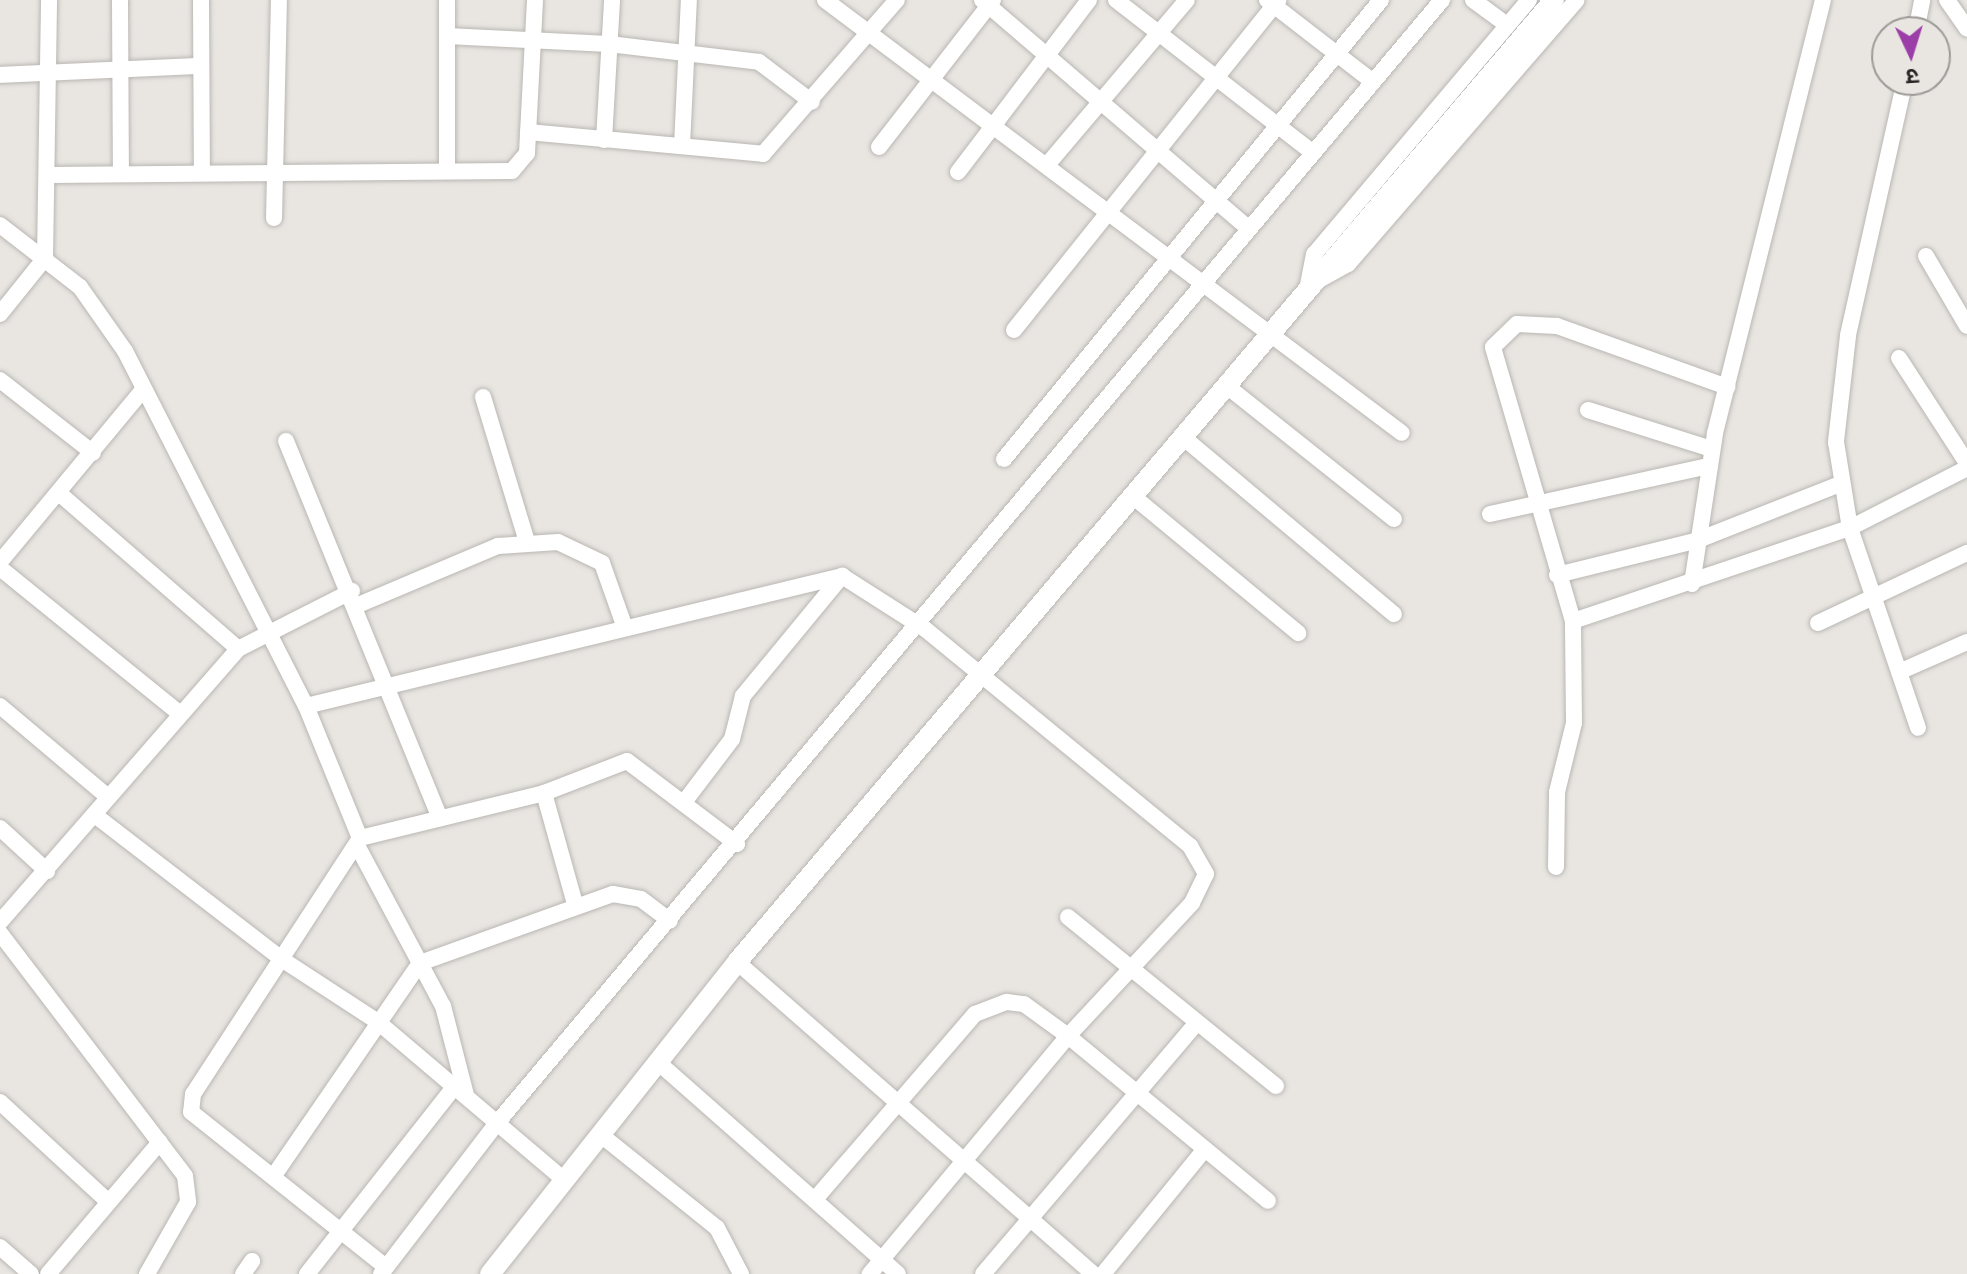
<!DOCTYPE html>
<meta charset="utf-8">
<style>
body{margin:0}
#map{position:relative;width:1967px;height:1274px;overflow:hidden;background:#e9e6e2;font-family:"Exo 2","Noto Sans Devanagari",sans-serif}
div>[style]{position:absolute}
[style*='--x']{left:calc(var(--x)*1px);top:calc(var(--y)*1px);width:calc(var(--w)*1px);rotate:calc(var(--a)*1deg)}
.roads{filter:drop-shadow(0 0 2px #bab7b3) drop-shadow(0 0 2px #bab7b3)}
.minor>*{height:16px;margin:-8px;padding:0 8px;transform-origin:8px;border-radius:8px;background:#fff}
.tertiary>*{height:20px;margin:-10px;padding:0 10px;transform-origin:10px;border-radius:10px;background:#fff}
span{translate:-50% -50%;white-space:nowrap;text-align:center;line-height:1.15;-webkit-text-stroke:6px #e9e6e2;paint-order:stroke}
.north{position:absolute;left:1871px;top:16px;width:80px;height:80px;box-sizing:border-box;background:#e9e6e2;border:2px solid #9c9a96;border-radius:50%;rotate:176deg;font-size:22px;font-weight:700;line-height:32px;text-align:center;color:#282725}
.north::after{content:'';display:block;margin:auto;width:28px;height:36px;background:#9c3ea8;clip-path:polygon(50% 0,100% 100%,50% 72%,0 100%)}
</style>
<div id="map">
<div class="roads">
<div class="minor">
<div style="--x:120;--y:0;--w:169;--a:89.7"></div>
<div style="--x:201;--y:0;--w:169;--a:89.7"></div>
<div style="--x:825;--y:0;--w:721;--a:36.89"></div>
<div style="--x:982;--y:0;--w:352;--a:40.6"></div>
<div style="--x:1116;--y:0;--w:249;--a:37.8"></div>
<div style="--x:1267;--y:0;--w:134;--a:37.7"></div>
<div style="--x:1473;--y:0;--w:42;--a:36.3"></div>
<div style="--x:1529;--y:0;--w:333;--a:130.2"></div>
<div style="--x:1314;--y:254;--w:33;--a:101"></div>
<div style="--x:1308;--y:286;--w:46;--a:-28.8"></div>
<div style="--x:1348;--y:264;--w:349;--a:-49.1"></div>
<div style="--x:1947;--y:0;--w:35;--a:55"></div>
<div style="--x:1916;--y:32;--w:33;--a:-79"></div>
<div style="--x:447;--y:36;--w:162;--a:2.8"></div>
<div style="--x:609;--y:44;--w:151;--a:6.8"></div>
<div style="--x:759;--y:62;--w:66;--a:37"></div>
<div style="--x:0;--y:75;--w:200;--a:-2.6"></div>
<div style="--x:1905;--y:80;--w:262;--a:102.6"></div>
<div style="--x:1848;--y:336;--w:107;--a:96.5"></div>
<div style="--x:1836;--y:442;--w:87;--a:80.8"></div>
<div style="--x:1850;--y:528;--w:211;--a:71.2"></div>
<div style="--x:528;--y:132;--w:236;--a:5.3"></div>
<div style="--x:763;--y:154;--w:204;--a:-49"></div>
<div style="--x:604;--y:140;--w:140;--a:-86.7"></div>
<div style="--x:682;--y:146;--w:146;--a:-87.3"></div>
<div style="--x:879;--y:147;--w:186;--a:-52.2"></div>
<div style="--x:1047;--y:165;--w:216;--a:-49.7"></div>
<div style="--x:447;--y:167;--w:167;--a:-90"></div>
<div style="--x:958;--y:172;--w:216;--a:-52.7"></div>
<div style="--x:49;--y:175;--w:463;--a:-0.5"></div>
<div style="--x:512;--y:171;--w:23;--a:-50"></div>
<div style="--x:527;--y:153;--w:153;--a:-87"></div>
<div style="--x:274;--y:218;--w:218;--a:-88.7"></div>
<div style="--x:0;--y:225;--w:101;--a:37.8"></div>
<div style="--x:80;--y:287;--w:78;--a:54.9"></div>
<div style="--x:125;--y:351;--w:398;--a:63"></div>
<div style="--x:306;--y:706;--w:143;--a:67.8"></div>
<div style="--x:360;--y:838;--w:306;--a:123.1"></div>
<div style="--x:193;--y:1094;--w:18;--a:96"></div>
<div style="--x:191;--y:1112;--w:249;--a:38.5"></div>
<div style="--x:1926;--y:256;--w:81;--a:59.6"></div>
<div style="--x:0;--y:314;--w:72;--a:-51.2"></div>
<div style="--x:45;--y:258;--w:258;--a:-89.1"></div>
<div style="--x:1014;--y:330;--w:423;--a:-51.3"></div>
<div style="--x:1899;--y:358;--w:125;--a:57.1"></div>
<div style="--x:0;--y:380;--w:118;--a:38.1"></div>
<div style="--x:1228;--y:387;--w:212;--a:38.5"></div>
<div style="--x:483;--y:397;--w:152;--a:73.1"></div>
<div style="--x:1588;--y:410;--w:130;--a:17.5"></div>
<div style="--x:1184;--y:438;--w:274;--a:40"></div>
<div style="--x:286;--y:441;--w:407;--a:67.8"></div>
<div style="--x:1004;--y:459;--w:594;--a:-50.6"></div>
<div style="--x:60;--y:494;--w:236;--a:41"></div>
<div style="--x:1135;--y:498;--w:212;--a:39.6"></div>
<div style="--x:1490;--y:514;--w:223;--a:-12.4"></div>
<div style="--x:0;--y:562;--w:224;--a:-50.3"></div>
<div style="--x:0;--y:568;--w:232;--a:39"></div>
<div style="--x:1557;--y:575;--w:145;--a:-13.9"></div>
<div style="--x:1698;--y:540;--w:153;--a:-21.5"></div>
<div style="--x:1692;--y:584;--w:153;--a:-81.3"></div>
<div style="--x:1715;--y:433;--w:446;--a:-76"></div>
<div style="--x:358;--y:605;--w:152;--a:-22.9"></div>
<div style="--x:498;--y:546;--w:60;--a:-3.8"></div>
<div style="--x:558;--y:542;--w:49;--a:25.5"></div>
<div style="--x:602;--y:563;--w:66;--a:70.5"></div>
<div style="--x:1573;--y:621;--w:292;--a:-18.6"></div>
<div style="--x:1850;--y:528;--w:131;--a:-27.1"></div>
<div style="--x:1818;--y:623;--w:165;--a:-25.2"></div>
<div style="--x:1899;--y:672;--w:74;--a:-23.8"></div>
<div style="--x:0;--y:706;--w:141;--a:40.1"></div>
<div style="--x:306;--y:706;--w:552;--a:-13.63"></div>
<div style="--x:842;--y:576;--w:98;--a:32.6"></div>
<div style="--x:925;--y:629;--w:343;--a:39.3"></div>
<div style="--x:1190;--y:846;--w:32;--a:60"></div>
<div style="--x:1206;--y:874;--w:32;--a:116"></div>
<div style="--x:1192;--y:903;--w:182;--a:133"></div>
<div style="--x:1068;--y:1036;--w:310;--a:129.8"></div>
<div style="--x:544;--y:793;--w:115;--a:74.4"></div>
<div style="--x:685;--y:801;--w:78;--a:-52.8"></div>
<div style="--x:732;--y:739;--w:44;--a:-75.7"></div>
<div style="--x:743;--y:696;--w:156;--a:-50.5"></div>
<div style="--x:96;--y:816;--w:236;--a:37.6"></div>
<div style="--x:283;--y:960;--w:113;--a:33.1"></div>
<div style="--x:378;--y:1022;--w:244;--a:40.3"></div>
<div style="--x:0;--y:828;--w:64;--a:42.5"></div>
<div style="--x:360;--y:838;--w:189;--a:-13.7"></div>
<div style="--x:544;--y:793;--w:89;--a:-21.1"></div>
<div style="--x:627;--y:761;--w:138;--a:37"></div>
<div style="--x:359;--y:849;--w:178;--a:61.9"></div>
<div style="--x:443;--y:1006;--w:92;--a:75.5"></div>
<div style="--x:1556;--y:867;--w:75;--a:-89.2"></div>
<div style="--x:1557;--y:792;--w:71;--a:-76.2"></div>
<div style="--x:1574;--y:723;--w:102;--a:-90.6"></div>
<div style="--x:1573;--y:621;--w:285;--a:-106.3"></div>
<div style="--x:1493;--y:347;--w:33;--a:-44"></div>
<div style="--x:1517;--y:324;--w:40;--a:2.9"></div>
<div style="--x:1557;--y:326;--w:181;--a:19.7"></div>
<div style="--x:1068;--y:917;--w:268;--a:39.1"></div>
<div style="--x:0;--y:922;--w:362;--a:-48.9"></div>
<div style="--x:238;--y:649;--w:128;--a:-27"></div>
<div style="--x:0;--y:933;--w:305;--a:52.7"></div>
<div style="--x:185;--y:1176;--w:26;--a:83"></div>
<div style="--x:188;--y:1202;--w:83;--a:119.7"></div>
<div style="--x:737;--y:962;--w:474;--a:41.2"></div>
<div style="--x:660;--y:1064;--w:317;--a:41.4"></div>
<div style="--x:0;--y:1102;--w:143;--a:42.7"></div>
<div style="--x:601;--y:1135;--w:149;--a:38.7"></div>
<div style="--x:717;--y:1228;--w:52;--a:62.4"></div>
<div style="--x:275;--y:1174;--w:256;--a:-55.5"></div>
<div style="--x:420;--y:963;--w:205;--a:-19.7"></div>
<div style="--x:613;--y:894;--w:28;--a:10"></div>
<div style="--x:641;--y:899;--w:36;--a:37"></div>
<div style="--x:817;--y:1197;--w:242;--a:-49.2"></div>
<div style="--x:975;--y:1014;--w:34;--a:-21"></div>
<div style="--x:1007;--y:1002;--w:17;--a:7"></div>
<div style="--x:1024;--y:1004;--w:54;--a:36"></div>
<div style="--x:1068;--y:1036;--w:259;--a:39.5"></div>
<div style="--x:0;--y:1247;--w:41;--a:41.1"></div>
<div style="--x:48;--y:1274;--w:173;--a:-49.7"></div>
<div style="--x:243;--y:1274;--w:16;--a:-55"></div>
<div style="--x:307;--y:1274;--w:239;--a:-51.8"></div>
<div style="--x:381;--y:1274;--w:190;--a:-52.5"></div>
<div style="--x:497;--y:1123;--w:1468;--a:-49.92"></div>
<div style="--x:983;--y:1274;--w:327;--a:-49.6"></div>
<div style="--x:1103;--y:1274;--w:161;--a:-50.8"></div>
</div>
<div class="tertiary">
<div style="--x:490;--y:1274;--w:398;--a:-51.6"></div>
<div style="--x:737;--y:962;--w:1262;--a:-49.66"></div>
</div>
</div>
<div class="north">उ</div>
</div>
